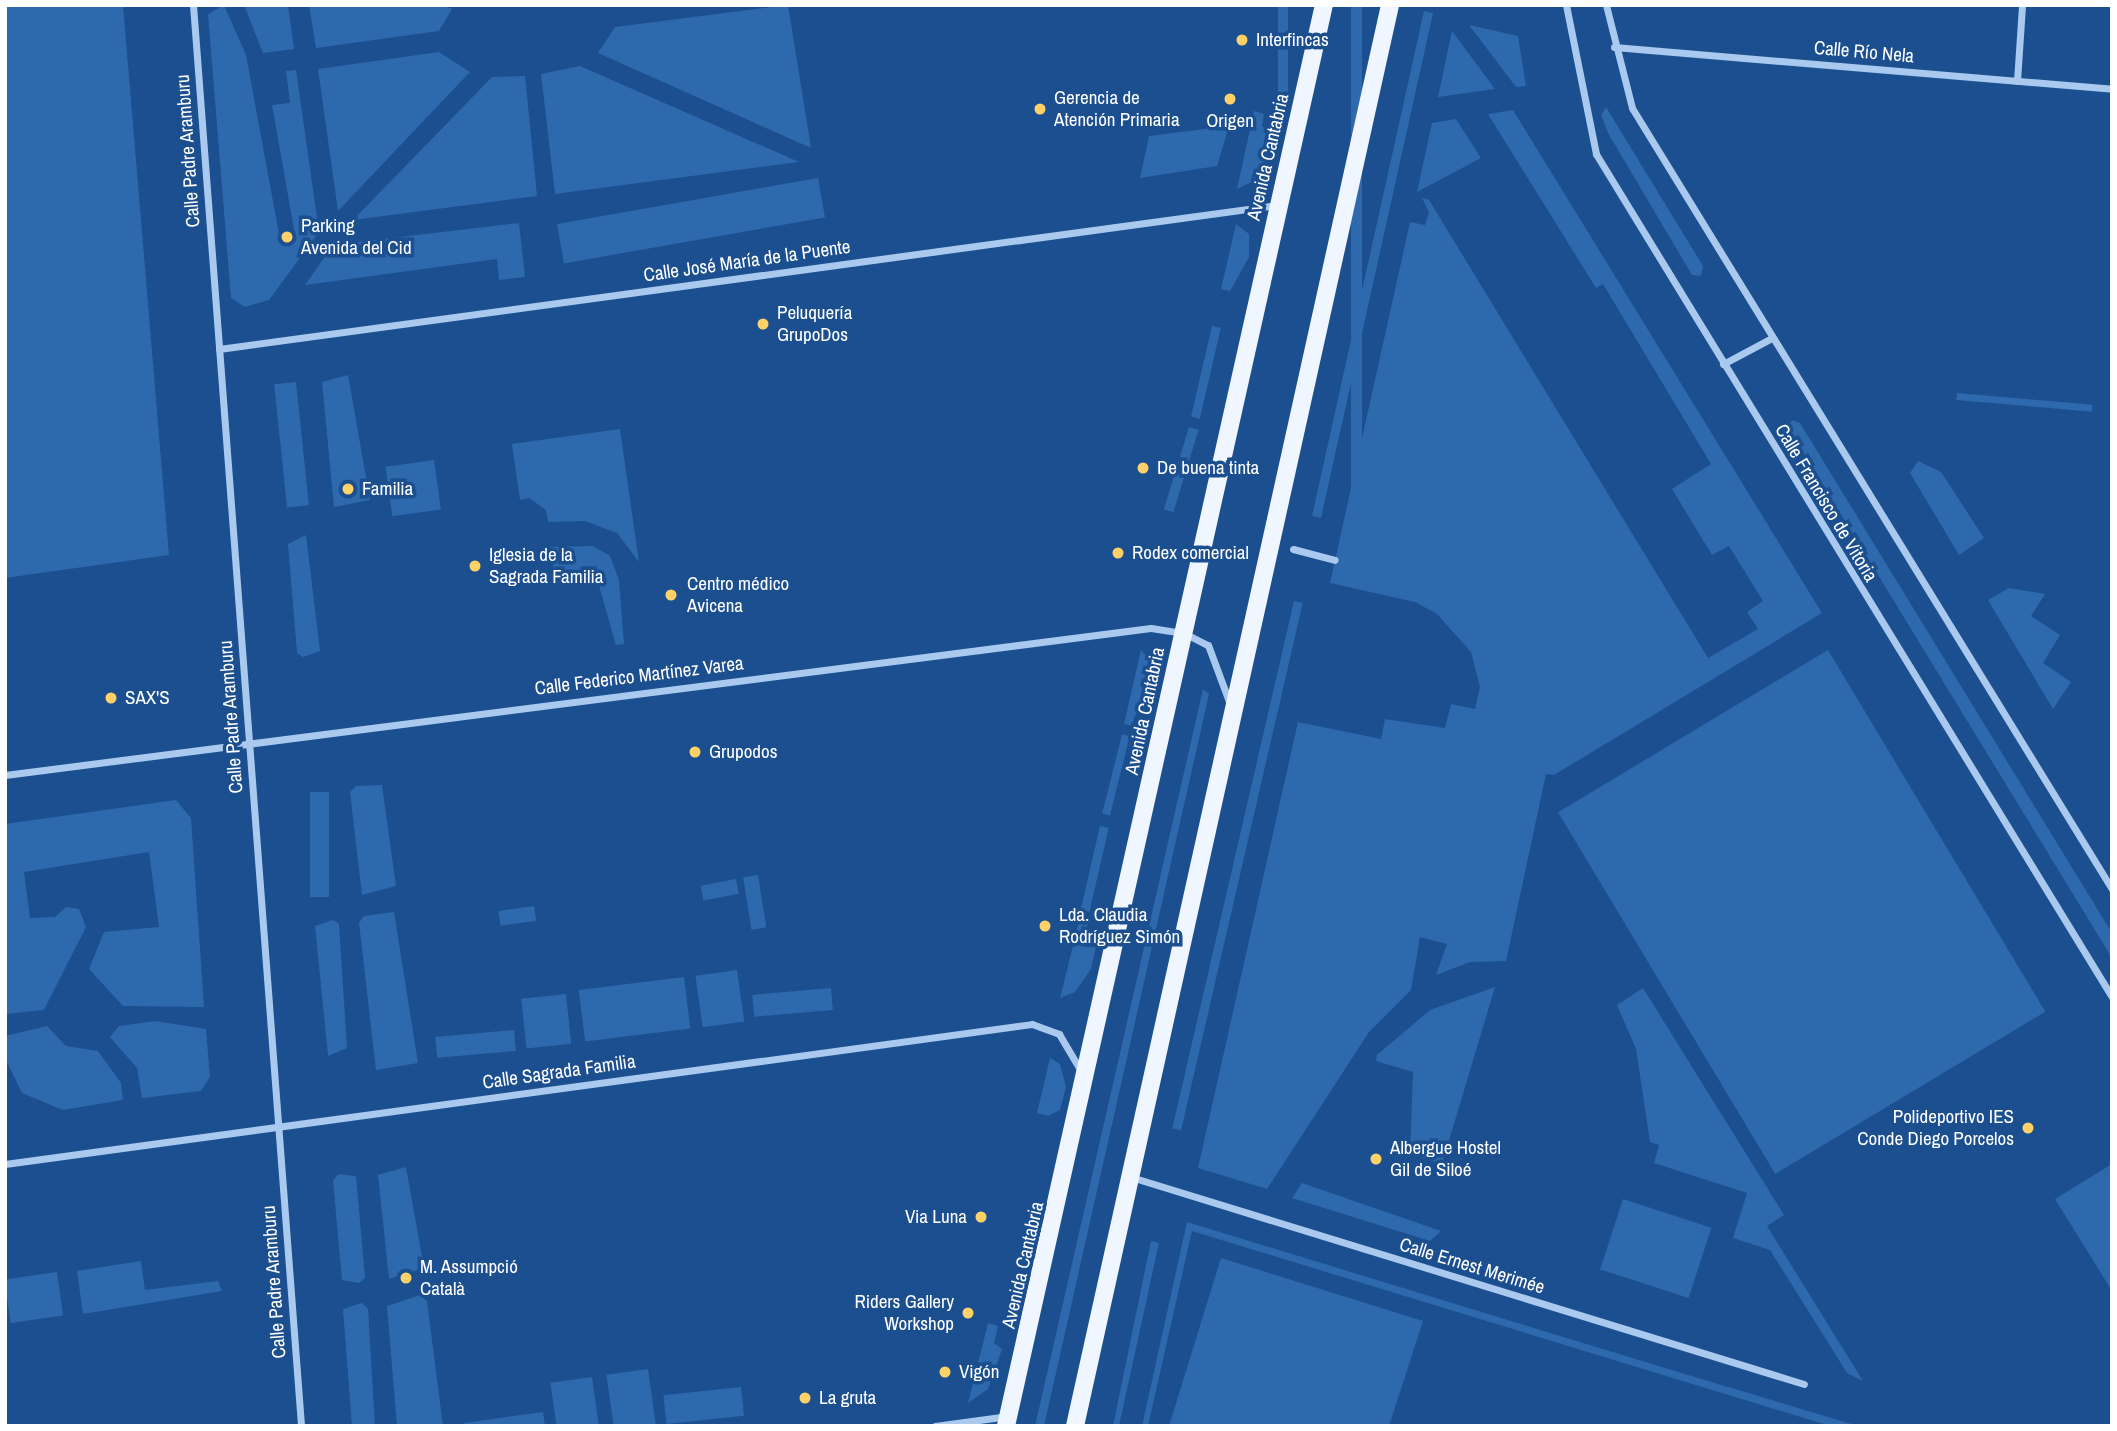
<!DOCTYPE html>
<meta charset="utf-8">
<style>
body{margin:0}
#map{position:relative;width:2117px;height:1431px;overflow:hidden;background:#1b4f8f;font-family:"Archivo Narrow",sans-serif}
div>[style]{position:absolute}
[style*='--x']{left:calc(var(--x)*1px);top:calc(var(--y)*1px);width:calc(var(--w)*1px);rotate:calc(var(--a)*1deg)}
.green>*{inset:0;background:#2e69ad;transform-origin:0 0}
.minor>*{height:7px;margin:-3.5px;padding:0 3.5px;transform-origin:3.5px;border-radius:3.5px;background:#a9c9ee}
.primary>*{height:18px;margin:-9px;padding:0 9px;transform-origin:9px;border-radius:9px;background:#f0f6ff}
.dots>*{width:19px;height:19px;translate:-50% -50%;box-sizing:border-box;border:4px solid #1b4f8f;border-radius:50%}
span{translate:-50% -50%;white-space:nowrap;text-align:center;line-height:1.15;-webkit-text-stroke:7px #1b4f8f;paint-order:stroke}
.poi-label{font-size:19px;color:#fff}
.left{translate:0 -50%;text-align:left}
.right{translate:-100% -50%;text-align:right}
.street-label{font-size:19px;color:#fff}
.frame{position:absolute;inset:0;border:7px solid #fff;pointer-events:none}
</style>
<div id="map">
<div class="green">
<div style="clip-path:polygon(5px 5px,123px 5px,169px 555px,5px 578px)"></div>
<div style="clip-path:polygon(224px 5px,246px 55px,280px 239px,295px 235px,272px 105px,290px 103px,286px 71px,296px 70px,319px 232px,269px 300px,245px 307px,231px 298px,208px 14px)"></div>
<div style="clip-path:polygon(244px 5px,288px 5px,294px 49px,263px 53px)"></div>
<div style="clip-path:polygon(309px 5px,443px 5px,452px 9px,439px 31px,316px 48px)"></div>
<div style="clip-path:polygon(788px 5px,811px 148px,598px 53px,615px 27px)"></div>
<div style="left:1278px;top:5px;width:10px;height:90px"></div>
<div style="left:1351px;top:5px;width:11px;height:554px"></div>
<div style="clip-path:polygon(1424px 11px,1433px 13px,1343px 419px,1321px 518px,1312px 516px)"></div>
<div style="clip-path:polygon(1469px 25px,1518px 36px,1526px 86px,1516px 87px)"></div>
<div style="clip-path:polygon(1452px 31px,1495px 89px,1438px 97px)"></div>
<div style="clip-path:polygon(439px 52px,470px 72px,338px 211px,318px 69px)"></div>
<div style="clip-path:polygon(580px 66px,799px 162px,555px 194px,541px 74px)"></div>
<div style="clip-path:polygon(525px 76px,537px 196px,353px 220px,492px 77px)"></div>
<div style="clip-path:polygon(1606px 107px,1703px 266px,1701px 276px,1692px 275px,1608px 133px,1601px 115px)"></div>
<div style="clip-path:polygon(1513px 110px,1822px 613px,1554px 775px,1546px 774px,1506px 961px,1470px 962px,1436px 975px,1447px 944px,1420px 937px,1411px 990px,1369px 1032px,1267px 1189px,1198px 1168px,1298px 722px,1381px 739px,1385px 719px,1445px 728px,1451px 704px,1475px 709px,1480px 687px,1471px 652px,1437px 614px,1415px 602px,1330px 583px,1410px 222px,1425px 225px,1429px 212px,1422px 198px,1429px 200px,1708px 658px,1758px 629px,1747px 612px,1763px 601px,1729px 546px,1712px 555px,1672px 489px,1711px 464px,1603px 284px,1596px 288px,1488px 114px)"></div>
<div style="clip-path:polygon(1254px 111px,1264px 114px,1262px 126px,1273px 135px,1270px 151px,1258px 179px,1237px 189px)"></div>
<div style="clip-path:polygon(1456px 119px,1481px 158px,1417px 192px,1432px 123px)"></div>
<div style="clip-path:polygon(1229px 126px,1217px 166px,1140px 178px,1149px 136px)"></div>
<div style="left:818px;top:178px;width:40px;height:265px;rotate:80deg"></div>
<div style="clip-path:polygon(519px 223px,525px 277px,499px 280px,497px 259px,305px 285px,333px 245px)"></div>
<div style="clip-path:polygon(1236px 224px,1249px 234px,1249px 257px,1230px 291px,1221px 289px)"></div>
<div style="left:1212px;top:326px;width:9px;height:93px;rotate:13deg"></div>
<div style="clip-path:polygon(348px 375px,370px 500px,334px 507px,322px 382px)"></div>
<div style="left:296px;top:382px;width:124px;height:22px;rotate:84deg"></div>
<div style="left:1957px;top:393px;width:136px;height:7px;rotate:5deg"></div>
<div style="clip-path:polygon(1793px 420px,1800px 423px,2112px 933px,2112px 958px,1787px 426px)"></div>
<div style="left:1189px;top:427px;width:10px;height:86px;rotate:17deg"></div>
<div style="clip-path:polygon(620px 429px,639px 562px,617px 533px,585px 521px,548px 522px,546px 510px,529px 498px,520px 500px,512px 444px)"></div>
<div style="left:434px;top:460px;width:50px;height:49px;rotate:82deg"></div>
<div style="clip-path:polygon(1918px 461px,1941px 472px,1984px 538px,1959px 555px,1910px 473px)"></div>
<div style="clip-path:polygon(306px 535px,320px 651px,303px 657px,297px 653px,288px 544px)"></div>
<div style="clip-path:polygon(593px 546px,610px 556px,619px 580px,624px 644px,616px 645px,598px 582px,555px 585px,551px 547px)"></div>
<div style="clip-path:polygon(2009px 588px,2045px 594px,2031px 616px,2060px 635px,2043px 663px,2071px 682px,2053px 709px,1988px 600px)"></div>
<div style="left:1294px;top:601px;width:9px;height:541px;rotate:13deg"></div>
<div style="clip-path:polygon(1141px 650px,1156px 667px,1146px 710px,1135px 715px,1132px 726px,1124px 724px)"></div>
<div style="left:1828px;top:650px;width:422px;height:315px;rotate:59deg"></div>
<div style="clip-path:polygon(1203px 689px,1209px 694px,1044px 1426px,1035px 1426px)"></div>
<div style="left:1122px;top:734px;width:8px;height:82px;rotate:14deg"></div>
<div style="clip-path:polygon(382px 785px,396px 886px,362px 895px,350px 792px,356px 786px)"></div>
<div style="left:310px;top:792px;width:19px;height:105px"></div>
<div style="clip-path:polygon(176px 800px,191px 818px,204px 1007px,123px 1006px,89px 969px,104px 932px,159px 927px,149px 852px,24px 872px,30px 918px,55px 917px,66px 907px,79px 909px,86px 927px,44px 1010px,5px 1014px,5px 824px)"></div>
<div style="left:1100px;top:826px;width:9px;height:86px;rotate:13deg"></div>
<div style="left:758px;top:875px;width:53px;height:15px;rotate:81deg"></div>
<div style="left:736px;top:879px;width:15px;height:36px;rotate:79deg"></div>
<div style="left:534px;top:906px;width:15px;height:36px;rotate:82deg"></div>
<div style="clip-path:polygon(394px 912px,418px 1063px,376px 1070px,359px 923px,364px 916px)"></div>
<div style="clip-path:polygon(333px 920px,339px 924px,347px 1048px,328px 1056px,315px 926px)"></div>
<div style="clip-path:polygon(1079px 921px,1088px 923px,1085px 937px,1097px 943px,1091px 969px,1075px 992px,1060px 998px)"></div>
<div style="left:737px;top:970px;width:52px;height:42px;rotate:82deg"></div>
<div style="left:684px;top:977px;width:52px;height:106px;rotate:83deg"></div>
<div style="clip-path:polygon(1495px 987px,1442px 1164px,1410px 1154px,1413px 1072px,1376px 1061px,1377px 1055px,1430px 1010px)"></div>
<div style="left:831px;top:988px;width:22px;height:79px;rotate:85deg"></div>
<div style="clip-path:polygon(1643px 988px,1784px 1215px,1767px 1226px,1863px 1381px,1847px 1373px,1770px 1250px,1733px 1238px,1747px 1193px,1654px 1163px,1659px 1145px,1650px 1142px,1636px 1049px,1617px 1005px)"></div>
<div style="left:566px;top:994px;width:50px;height:45px;rotate:84deg"></div>
<div style="clip-path:polygon(155px 1021px,206px 1029px,210px 1077px,201px 1091px,142px 1098px,137px 1068px,110px 1037px,119px 1026px)"></div>
<div style="clip-path:polygon(47px 1026px,66px 1046px,98px 1051px,121px 1083px,123px 1100px,63px 1110px,22px 1093px,5px 1058px,5px 1036px)"></div>
<div style="left:514px;top:1030px;width:21px;height:79px;rotate:85deg"></div>
<div style="clip-path:polygon(1050px 1058px,1060px 1064px,1066px 1087px,1060px 1110px,1048px 1116px,1037px 1113px)"></div>
<div style="clip-path:polygon(2112px 1164px,2112px 1291px,2055px 1199px)"></div>
<div style="clip-path:polygon(406px 1167px,424px 1268px,389px 1279px,378px 1175px)"></div>
<div style="clip-path:polygon(339px 1174px,356px 1176px,365px 1278px,359px 1283px,342px 1280px,333px 1180px)"></div>
<div style="clip-path:polygon(1302px 1183px,1441px 1231px,1430px 1241px,1292px 1198px)"></div>
<div style="left:1623px;top:1199px;width:93px;height:74px;rotate:18deg"></div>
<div style="clip-path:polygon(1187px 1222px,1688px 1375px,1858px 1426px,1830px 1426px,1192px 1231px,1148px 1426px,1142px 1426px)"></div>
<div style="clip-path:polygon(1151px 1241px,1159px 1243px,1119px 1426px,1113px 1426px)"></div>
<div style="clip-path:polygon(1221px 1258px,1423px 1321px,1389px 1426px,1169px 1426px)"></div>
<div style="clip-path:polygon(141px 1261px,145px 1290px,218px 1281px,222px 1291px,83px 1314px,77px 1271px)"></div>
<div style="left:57px;top:1272px;width:44px;height:53px;rotate:82deg"></div>
<div style="clip-path:polygon(420px 1295px,427px 1301px,443px 1426px,397px 1426px,387px 1306px)"></div>
<div style="clip-path:polygon(362px 1303px,368px 1309px,375px 1426px,352px 1426px,343px 1309px)"></div>
<div style="clip-path:polygon(988px 1323px,998px 1326px,994px 1343px,1002px 1349px,988px 1389px,968px 1403px)"></div>
<div style="left:648px;top:1369px;width:58px;height:42px;rotate:82deg"></div>
<div style="left:592px;top:1377px;width:49px;height:42px;rotate:82deg"></div>
<div style="left:741px;top:1387px;width:29px;height:78px;rotate:84deg"></div>
<div style="clip-path:polygon(543px 1412px,545px 1426px,465px 1426px,464px 1423px)"></div>
</div>
<div class="minor">
<div style="--x:193;--y:5;--w:1425;--a:85.65"></div>
<div style="--x:1566;--y:5;--w:152;--a:78.6"></div>
<div style="--x:1596;--y:154;--w:988;--a:58.53"></div>
<div style="--x:1606;--y:5;--w:106;--a:75.8"></div>
<div style="--x:1632;--y:108;--w:917;--a:58.43"></div>
<div style="--x:1614;--y:47;--w:500;--a:4.8"></div>
<div style="--x:2017;--y:81;--w:76;--a:-86.2"></div>
<div style="--x:219;--y:349;--w:1068;--a:-7.75"></div>
<div style="--x:1723;--y:364;--w:55;--a:-28"></div>
<div style="--x:1293;--y:549;--w:43;--a:14.7"></div>
<div style="--x:5;--y:775;--w:1155;--a:-7.31"></div>
<div style="--x:1151;--y:628;--w:33;--a:9"></div>
<div style="--x:1184;--y:633;--w:27;--a:27"></div>
<div style="--x:1208;--y:645;--w:63;--a:69.6"></div>
<div style="--x:5;--y:1164;--w:1036;--a:-7.76"></div>
<div style="--x:1032;--y:1024;--w:29;--a:20"></div>
<div style="--x:1059;--y:1034;--w:43;--a:59.3"></div>
<div style="--x:1131;--y:1177;--w:704;--a:17.1"></div>
<div style="--x:935;--y:1426;--w:74;--a:-7.8"></div>
</div>
<div class="primary">
<div style="--x:1006;--y:1426;--w:1456;--a:-77.39"></div>
<div style="--x:1075;--y:1426;--w:1455;--a:-77.5"></div>
</div>
<div class="dots">
<div style="left:1242px;top:40px;background:#ffd166"></div>
<div style="left:1230px;top:99px;background:#ffd166"></div>
<div style="left:1040px;top:109px;background:#ffd166"></div>
<div style="left:287px;top:237px;background:#ffd166"></div>
<div style="left:763px;top:324px;background:#ffd166"></div>
<div style="left:1143px;top:468px;background:#ffd166"></div>
<div style="left:348px;top:489px;background:#ffd166"></div>
<div style="left:1118px;top:553px;background:#ffd166"></div>
<div style="left:475px;top:566px;background:#ffd166"></div>
<div style="left:671px;top:595px;background:#ffd166"></div>
<div style="left:111px;top:698px;background:#ffd166"></div>
<div style="left:695px;top:752px;background:#ffd166"></div>
<div style="left:1045px;top:926px;background:#ffd166"></div>
<div style="left:2028px;top:1128px;background:#ffd166"></div>
<div style="left:1376px;top:1159px;background:#ffd166"></div>
<div style="left:981px;top:1217px;background:#ffd166"></div>
<div style="left:406px;top:1278px;background:#ffd166"></div>
<div style="left:968px;top:1313px;background:#ffd166"></div>
<div style="left:945px;top:1372px;background:#ffd166"></div>
<div style="left:805px;top:1398px;background:#ffd166"></div>
</div>
<div class="poi-label">
<span class="left" style="left:1256px;top:40px">Interfincas</span>
<span class="left" style="left:1054px;top:109px">Gerencia de<br>Atención Primaria</span>
<span style="left:1230px;top:121px">Origen</span>
<span class="left" style="left:301px;top:237px">Parking<br>Avenida del Cid</span>
<span class="left" style="left:777px;top:324px">Peluquería<br>GrupoDos</span>
<span class="left" style="left:1157px;top:468px">De buena tinta</span>
<span class="left" style="left:362px;top:489px">Familia</span>
<span class="left" style="left:1132px;top:553px">Rodex comercial</span>
<span class="left" style="left:489px;top:566px">Iglesia de la<br>Sagrada Familia</span>
<span class="left" style="left:687px;top:595px">Centro médico<br>Avicena</span>
<span class="left" style="left:125px;top:698px">SAX'S</span>
<span class="left" style="left:709px;top:752px">Grupodos</span>
<span class="left" style="left:1059px;top:926px">Lda. Claudia<br>Rodríguez Simón</span>
<span class="right" style="left:2014px;top:1128px">Polideportivo IES<br>Conde Diego Porcelos</span>
<span class="left" style="left:1390px;top:1159px">Albergue Hostel<br>Gil de Siloé</span>
<span class="right" style="left:967px;top:1217px">Via Luna</span>
<span class="left" style="left:420px;top:1278px">M. Assumpció<br>Català</span>
<span class="right" style="left:954px;top:1313px">Riders Gallery<br>Workshop</span>
<span class="left" style="left:959px;top:1372px">Vigón</span>
<span class="left" style="left:819px;top:1398px">La gruta</span>
</div>
<div class="street-label">
<span style="left:1864px;top:52px;rotate:5deg">Calle Río Nela</span>
<span style="left:188px;top:151px;rotate:-94deg">Calle Padre Aramburu</span>
<span style="left:1268px;top:157px;rotate:-77deg">Avenida Cantabria</span>
<span style="left:747px;top:261px;rotate:-8deg">Calle José María de la Puente</span>
<span style="left:1826px;top:503px;rotate:59deg">Calle Francisco de Vitoria</span>
<span style="left:639px;top:676px;rotate:-7deg">Calle Federico Martínez Varea</span>
<span style="left:1145px;top:711px;rotate:-78deg">Avenida Cantabria</span>
<span style="left:231px;top:717px;rotate:-94deg">Calle Padre Aramburu</span>
<span style="left:559px;top:1072px;rotate:-8deg">Calle Sagrada Familia</span>
<span style="left:1023px;top:1265px;rotate:-77deg">Avenida Cantabria</span>
<span style="left:1472px;top:1266px;rotate:17deg">Calle Ernest Merimée</span>
<span style="left:274px;top:1282px;rotate:-94deg">Calle Padre Aramburu</span>
</div>
<div class="frame"></div>
</div>
